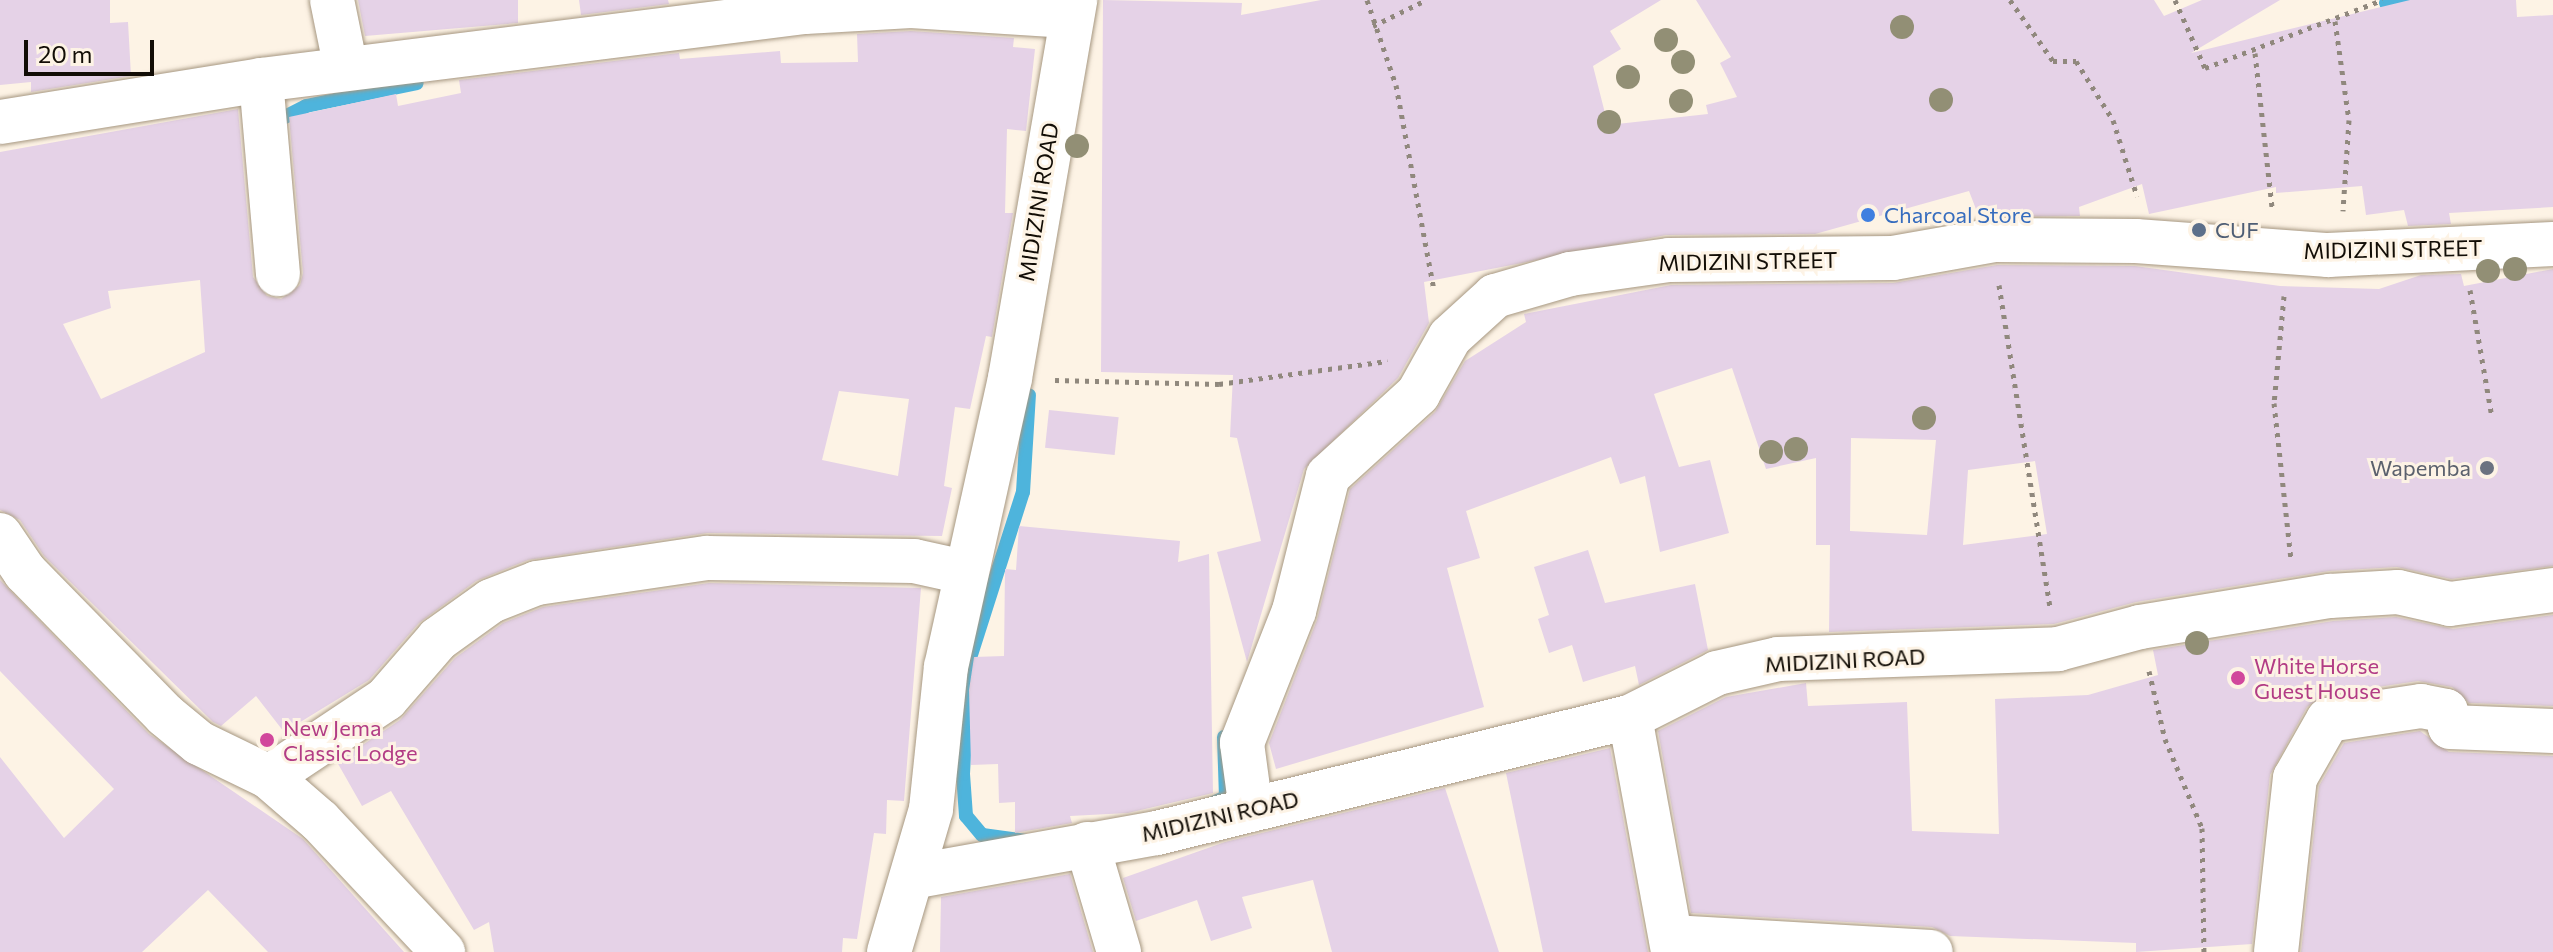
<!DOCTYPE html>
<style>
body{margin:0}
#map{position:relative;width:2553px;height:952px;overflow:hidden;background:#fdf3e5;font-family:Commissioner,sans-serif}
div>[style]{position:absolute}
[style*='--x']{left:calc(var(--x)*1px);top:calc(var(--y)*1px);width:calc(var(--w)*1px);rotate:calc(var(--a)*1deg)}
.stream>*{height:14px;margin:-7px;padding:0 7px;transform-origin:7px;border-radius:7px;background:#4eb4dc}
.building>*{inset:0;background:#e5d2e7;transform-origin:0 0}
.path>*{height:5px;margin-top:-2.5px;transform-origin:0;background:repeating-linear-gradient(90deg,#90887d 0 4px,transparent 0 10px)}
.roads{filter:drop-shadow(0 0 2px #a69781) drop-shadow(0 0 2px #a69781)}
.minor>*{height:44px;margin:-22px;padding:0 22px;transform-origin:22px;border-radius:22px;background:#fff}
.trees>*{width:24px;height:24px;margin:-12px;border-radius:50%;background:#928f75}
.dots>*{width:22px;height:22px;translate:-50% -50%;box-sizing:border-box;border:4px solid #fdf3e5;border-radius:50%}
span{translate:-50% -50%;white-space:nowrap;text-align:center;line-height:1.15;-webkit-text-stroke:6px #fdf3e5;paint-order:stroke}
.street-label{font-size:22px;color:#120d06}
.shop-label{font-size:22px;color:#366cbe}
.left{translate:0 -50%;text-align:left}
.service-label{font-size:22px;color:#4e5e75}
.worship-label{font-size:22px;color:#5b616d}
.right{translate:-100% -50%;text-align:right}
.hotel-label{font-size:22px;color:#b23c85}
.scale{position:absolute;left:24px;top:40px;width:130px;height:36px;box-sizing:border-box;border:4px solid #120d06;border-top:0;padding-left:10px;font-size:24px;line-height:28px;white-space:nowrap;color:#120d06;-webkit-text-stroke:6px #fdf3e5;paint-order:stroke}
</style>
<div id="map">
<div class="stream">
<div style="--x:2386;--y:3;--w:19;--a:-9"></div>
<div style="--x:271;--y:124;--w:39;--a:-27"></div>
<div style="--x:306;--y:106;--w:113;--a:-11.7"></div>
<div style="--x:1213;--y:803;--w:14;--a:-25"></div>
<div style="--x:1226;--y:797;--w:60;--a:-91.9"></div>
<div style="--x:1026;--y:841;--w:44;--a:-172.2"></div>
<div style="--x:982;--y:835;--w:25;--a:-130"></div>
<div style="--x:966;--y:816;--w:42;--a:-94.1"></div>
<div style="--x:963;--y:774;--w:113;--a:-87"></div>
<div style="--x:969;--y:661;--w:177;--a:-72.3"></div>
<div style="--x:1023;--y:492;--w:97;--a:-86.5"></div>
</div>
<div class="building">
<div style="clip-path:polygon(0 0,110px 0,110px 23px,128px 22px,131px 76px,31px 92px,31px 82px,0 85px)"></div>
<div style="clip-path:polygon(358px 0,518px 0,518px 23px,365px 36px)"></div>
<div style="clip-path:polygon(579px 0,668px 0,669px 4px,581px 15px)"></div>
<div style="clip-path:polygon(1103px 0,1242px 3px,1241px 15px,1321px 0,1661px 0,1610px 31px,1621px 49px,1593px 66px,1608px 125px,1708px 114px,1706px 105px,1737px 97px,1720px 63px,1731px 57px,1696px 0,2154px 0,2164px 16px,2202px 0,2280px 0,2191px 53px,2410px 0,2516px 0,2517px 17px,2553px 15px,2553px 207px,2449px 213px,2451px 224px,2408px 226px,2404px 210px,2366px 215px,2362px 186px,2276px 193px,2276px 187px,2149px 214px,2142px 184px,2079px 207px,2080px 216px,1979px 217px,1969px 191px,1815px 234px,1666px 235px,1424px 282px,1429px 323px,1398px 378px,1304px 469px,1247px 662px,1217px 552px,1261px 541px,1237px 438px,1230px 437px,1233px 375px,1101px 372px)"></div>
<div style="clip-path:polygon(evenodd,911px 31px,1014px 38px,1013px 47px,1035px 49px,1026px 131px,1007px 129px,1005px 213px,1013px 213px,992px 337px,986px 336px,970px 409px,955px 407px,944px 486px,952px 488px,942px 536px,707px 533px,528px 560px,476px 581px,419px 623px,369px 680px,284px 732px,256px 696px,221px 726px,213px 722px,44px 556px,20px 520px,0 510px,0 152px,238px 109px,253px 277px,267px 296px,281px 299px,300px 285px,303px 273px,289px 117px,396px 94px,398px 106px,461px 93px,459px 80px,679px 53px,680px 59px,780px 51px,781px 63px,858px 62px,857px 34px,911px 31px,200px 280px,205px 352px,101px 399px,63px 324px,111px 308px,108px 291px,200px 280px,911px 31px,839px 391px,909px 399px,898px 476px,822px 460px,839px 391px)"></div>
<div style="clip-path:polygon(evenodd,1997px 265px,2135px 266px,2280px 286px,2379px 289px,2421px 275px,2461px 274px,2464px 286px,2553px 269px,2553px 566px,2451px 579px,2397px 567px,2329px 571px,2136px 602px,2054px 624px,1829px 632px,1830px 545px,1816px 545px,1816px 458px,1766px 469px,1732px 368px,1654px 394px,1679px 467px,1710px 460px,1729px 533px,1660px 552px,1645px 476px,1620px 484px,1611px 457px,1466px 511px,1480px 558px,1447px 568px,1484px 707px,1276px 769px,1269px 743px,1317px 620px,1350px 489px,1435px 412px,1465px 361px,1526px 322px,1524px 314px,1671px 285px,1893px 283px,1997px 265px,1851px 438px,1936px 440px,1927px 535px,1850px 531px,1851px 438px,1997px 265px,2035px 461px,2047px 534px,1963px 545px,1968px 470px,2035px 461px)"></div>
<div style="left:1049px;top:410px;width:70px;height:38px;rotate:6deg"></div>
<div style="clip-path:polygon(1019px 526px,1180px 541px,1178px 562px,1209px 554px,1213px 793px,1128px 813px,1070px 816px,1072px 823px,1015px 833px,1015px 802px,999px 803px,998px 764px,971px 765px,969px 690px,974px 657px,1004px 656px,1005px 569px,1016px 570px)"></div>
<div style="clip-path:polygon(1588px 550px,1605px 603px,1695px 584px,1708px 650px,1639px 685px,1635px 666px,1583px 682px,1572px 645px,1549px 653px,1538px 619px,1549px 615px,1534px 567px)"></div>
<div style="clip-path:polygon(0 580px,149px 734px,303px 839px,404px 952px,268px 952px,208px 890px,142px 952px,0 952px,0 757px,64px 838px,114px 789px,0 671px)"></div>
<div style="clip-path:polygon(709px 583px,921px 588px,904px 801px,887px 800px,886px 834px,874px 833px,857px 939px,843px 938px,842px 952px,494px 952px,489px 922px,474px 930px,391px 791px,362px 806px,337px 762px,400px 720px,455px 658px,503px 623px,543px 607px)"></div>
<div style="clip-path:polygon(2553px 615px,2553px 706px,2469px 703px,2452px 687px,2418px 681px,2324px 695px,2307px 707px,2270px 775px,2252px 944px,2136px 952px,2136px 943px,1950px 936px,1932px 927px,1691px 913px,1658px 731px,1726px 697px,1806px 683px,1808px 706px,1907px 702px,1912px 831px,1999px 834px,1995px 699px,2088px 695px,2158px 675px,2153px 650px,2333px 621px,2396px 617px,2453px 629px)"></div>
<div style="clip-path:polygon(2420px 731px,2449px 752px,2553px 756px,2553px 952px,2301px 952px,2319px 786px,2344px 743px)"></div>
<div style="clip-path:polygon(1610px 748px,1648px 952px,1543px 952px,1506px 773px)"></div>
<div style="clip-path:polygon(1445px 788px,1499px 952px,1332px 952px,1313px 880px,1242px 897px,1252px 928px,1211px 941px,1197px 900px,1136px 921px,1123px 878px,1225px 842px)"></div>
<div style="clip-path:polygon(1070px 874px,1093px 952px,940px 952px,941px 897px)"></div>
</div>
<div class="path">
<div style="--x:1367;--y:0;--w:90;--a:71.2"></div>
<div style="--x:1396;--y:85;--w:208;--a:79.5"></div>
<div style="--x:2010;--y:0;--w:75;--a:54.8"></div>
<div style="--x:2053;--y:61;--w:23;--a:0"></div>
<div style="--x:2076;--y:61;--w:70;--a:57.9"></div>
<div style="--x:2113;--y:120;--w:80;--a:72.5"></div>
<div style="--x:2175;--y:0;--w:74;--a:66.2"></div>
<div style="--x:2205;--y:68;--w:190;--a:-21"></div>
<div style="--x:2335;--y:21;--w:100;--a:82"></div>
<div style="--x:2349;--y:120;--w:91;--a:93.8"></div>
<div style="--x:1373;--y:26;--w:59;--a:-26.1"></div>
<div style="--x:2255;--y:53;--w:155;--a:83.7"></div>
<div style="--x:1999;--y:285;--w:326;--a:81"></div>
<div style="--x:2470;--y:290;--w:129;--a:80.2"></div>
<div style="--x:2284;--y:296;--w:107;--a:95.3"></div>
<div style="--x:2274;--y:403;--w:158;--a:83.8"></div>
<div style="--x:1055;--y:380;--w:164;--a:1.4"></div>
<div style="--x:1219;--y:384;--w:170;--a:-7.8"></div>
<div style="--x:2149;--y:671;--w:70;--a:76.8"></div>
<div style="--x:2165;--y:739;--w:96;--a:67.4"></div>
<div style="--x:2202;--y:828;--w:124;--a:89.1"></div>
</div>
<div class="roads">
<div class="minor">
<div style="--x:332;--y:0;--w:70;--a:78.5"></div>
<div style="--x:261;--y:80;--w:195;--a:85"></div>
<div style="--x:0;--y:122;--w:264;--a:-9.1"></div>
<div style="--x:261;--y:80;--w:548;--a:-7.13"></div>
<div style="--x:805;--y:12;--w:106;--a:-3.2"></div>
<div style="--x:911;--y:6;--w:158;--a:3.6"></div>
<div style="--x:0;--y:535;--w:45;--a:56"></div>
<div style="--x:25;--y:572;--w:200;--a:45.6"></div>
<div style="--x:165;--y:715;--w:44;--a:39.5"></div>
<div style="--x:199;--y:743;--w:78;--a:25.9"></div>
<div style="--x:269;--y:777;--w:67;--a:40.8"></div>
<div style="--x:320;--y:821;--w:180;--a:46.8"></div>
<div style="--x:1630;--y:717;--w:239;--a:79.6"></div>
<div style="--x:269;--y:777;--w:141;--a:-33.7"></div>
<div style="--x:386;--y:699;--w:79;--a:-49.1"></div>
<div style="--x:438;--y:639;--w:65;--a:-35.6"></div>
<div style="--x:491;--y:601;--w:49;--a:-21.4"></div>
<div style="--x:537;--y:583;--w:172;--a:-8.4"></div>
<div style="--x:707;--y:558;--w:207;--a:0.8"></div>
<div style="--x:914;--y:561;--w:51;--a:12.4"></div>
<div style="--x:1251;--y:810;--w:68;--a:-97.7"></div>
<div style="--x:1242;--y:743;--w:142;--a:-68.5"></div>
<div style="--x:1294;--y:611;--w:139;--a:-75.9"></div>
<div style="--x:1328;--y:476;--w:122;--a:-42.3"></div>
<div style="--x:1418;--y:394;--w:65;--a:-60.7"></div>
<div style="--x:1450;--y:337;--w:61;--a:-42.3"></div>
<div style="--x:1495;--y:296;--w:78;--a:-16.3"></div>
<div style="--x:1570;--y:274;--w:100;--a:-8"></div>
<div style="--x:1669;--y:260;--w:224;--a:-0.5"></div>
<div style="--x:1893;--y:258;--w:104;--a:-10"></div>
<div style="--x:1995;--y:240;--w:141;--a:0.4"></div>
<div style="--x:2136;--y:241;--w:193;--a:4.2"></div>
<div style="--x:2328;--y:255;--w:225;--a:-2.8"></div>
<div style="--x:1087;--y:844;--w:113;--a:73.5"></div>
<div style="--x:917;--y:876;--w:244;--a:-10.2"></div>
<div style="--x:1157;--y:833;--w:487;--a:-13.8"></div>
<div style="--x:1630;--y:717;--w:97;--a:-26.8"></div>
<div style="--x:1717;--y:673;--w:63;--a:-12.9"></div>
<div style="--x:1778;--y:659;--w:280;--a:-2"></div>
<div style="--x:2058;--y:649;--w:85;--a:-15"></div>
<div style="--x:2140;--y:627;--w:193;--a:-9.3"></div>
<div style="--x:2330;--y:596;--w:68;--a:-3.4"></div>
<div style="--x:2398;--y:592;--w:53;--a:13"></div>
<div style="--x:2450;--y:604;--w:104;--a:-7.7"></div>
<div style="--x:1672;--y:937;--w:259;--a:3.3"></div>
<div style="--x:889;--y:952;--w:149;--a:-73.6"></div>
<div style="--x:931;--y:809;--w:143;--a:-84"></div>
<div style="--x:946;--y:667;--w:296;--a:-77.5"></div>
<div style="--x:1010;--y:378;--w:384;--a:-80.2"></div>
<div style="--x:2276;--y:952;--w:175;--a:-83.8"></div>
<div style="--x:2295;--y:778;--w:67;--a:-60.4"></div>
<div style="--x:2328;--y:720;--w:94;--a:-8.6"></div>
<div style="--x:2421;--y:706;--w:25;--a:11"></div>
<div style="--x:2446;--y:711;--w:16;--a:76"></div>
<div style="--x:2450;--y:727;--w:103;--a:2.2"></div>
</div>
</div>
<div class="trees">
<div style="left:1902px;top:27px"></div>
<div style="left:1666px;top:40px"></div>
<div style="left:1683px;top:62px"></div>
<div style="left:1628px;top:77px"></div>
<div style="left:1941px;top:100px"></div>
<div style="left:1681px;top:101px"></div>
<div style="left:1609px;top:122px"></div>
<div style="left:1077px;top:146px"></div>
<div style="left:2515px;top:269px"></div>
<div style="left:2488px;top:271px"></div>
<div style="left:1924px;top:418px"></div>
<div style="left:1796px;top:449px"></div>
<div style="left:1771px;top:452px"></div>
<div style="left:2197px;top:643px"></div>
</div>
<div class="dots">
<div style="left:1868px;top:215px;background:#3f7fe0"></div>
<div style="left:2199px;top:230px;background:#5c6f8a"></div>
<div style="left:2487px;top:468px;background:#6b7280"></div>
<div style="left:2238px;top:678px;background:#d1479c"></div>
<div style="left:267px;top:740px;background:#d1479c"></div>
</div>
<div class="street-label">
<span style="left:1038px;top:202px;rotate:-81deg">MIDIZINI ROAD</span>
<span style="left:2393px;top:249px;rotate:-1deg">MIDIZINI STREET</span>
<span style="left:1748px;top:261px;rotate:-1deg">MIDIZINI STREET</span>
<span style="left:1845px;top:660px;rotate:-3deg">MIDIZINI ROAD</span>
<span style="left:1220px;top:816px;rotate:-13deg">MIDIZINI ROAD</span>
</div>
<div class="shop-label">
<span class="left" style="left:1884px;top:215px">Charcoal Store</span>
</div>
<div class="service-label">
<span class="left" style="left:2215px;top:230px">CUF</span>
</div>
<div class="worship-label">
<span class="right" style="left:2471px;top:468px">Wapemba</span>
</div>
<div class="hotel-label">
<span class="left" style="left:2254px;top:678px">White Horse<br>Guest House</span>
<span class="left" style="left:283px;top:740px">New Jema<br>Classic Lodge</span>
</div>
<div class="scale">20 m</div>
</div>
